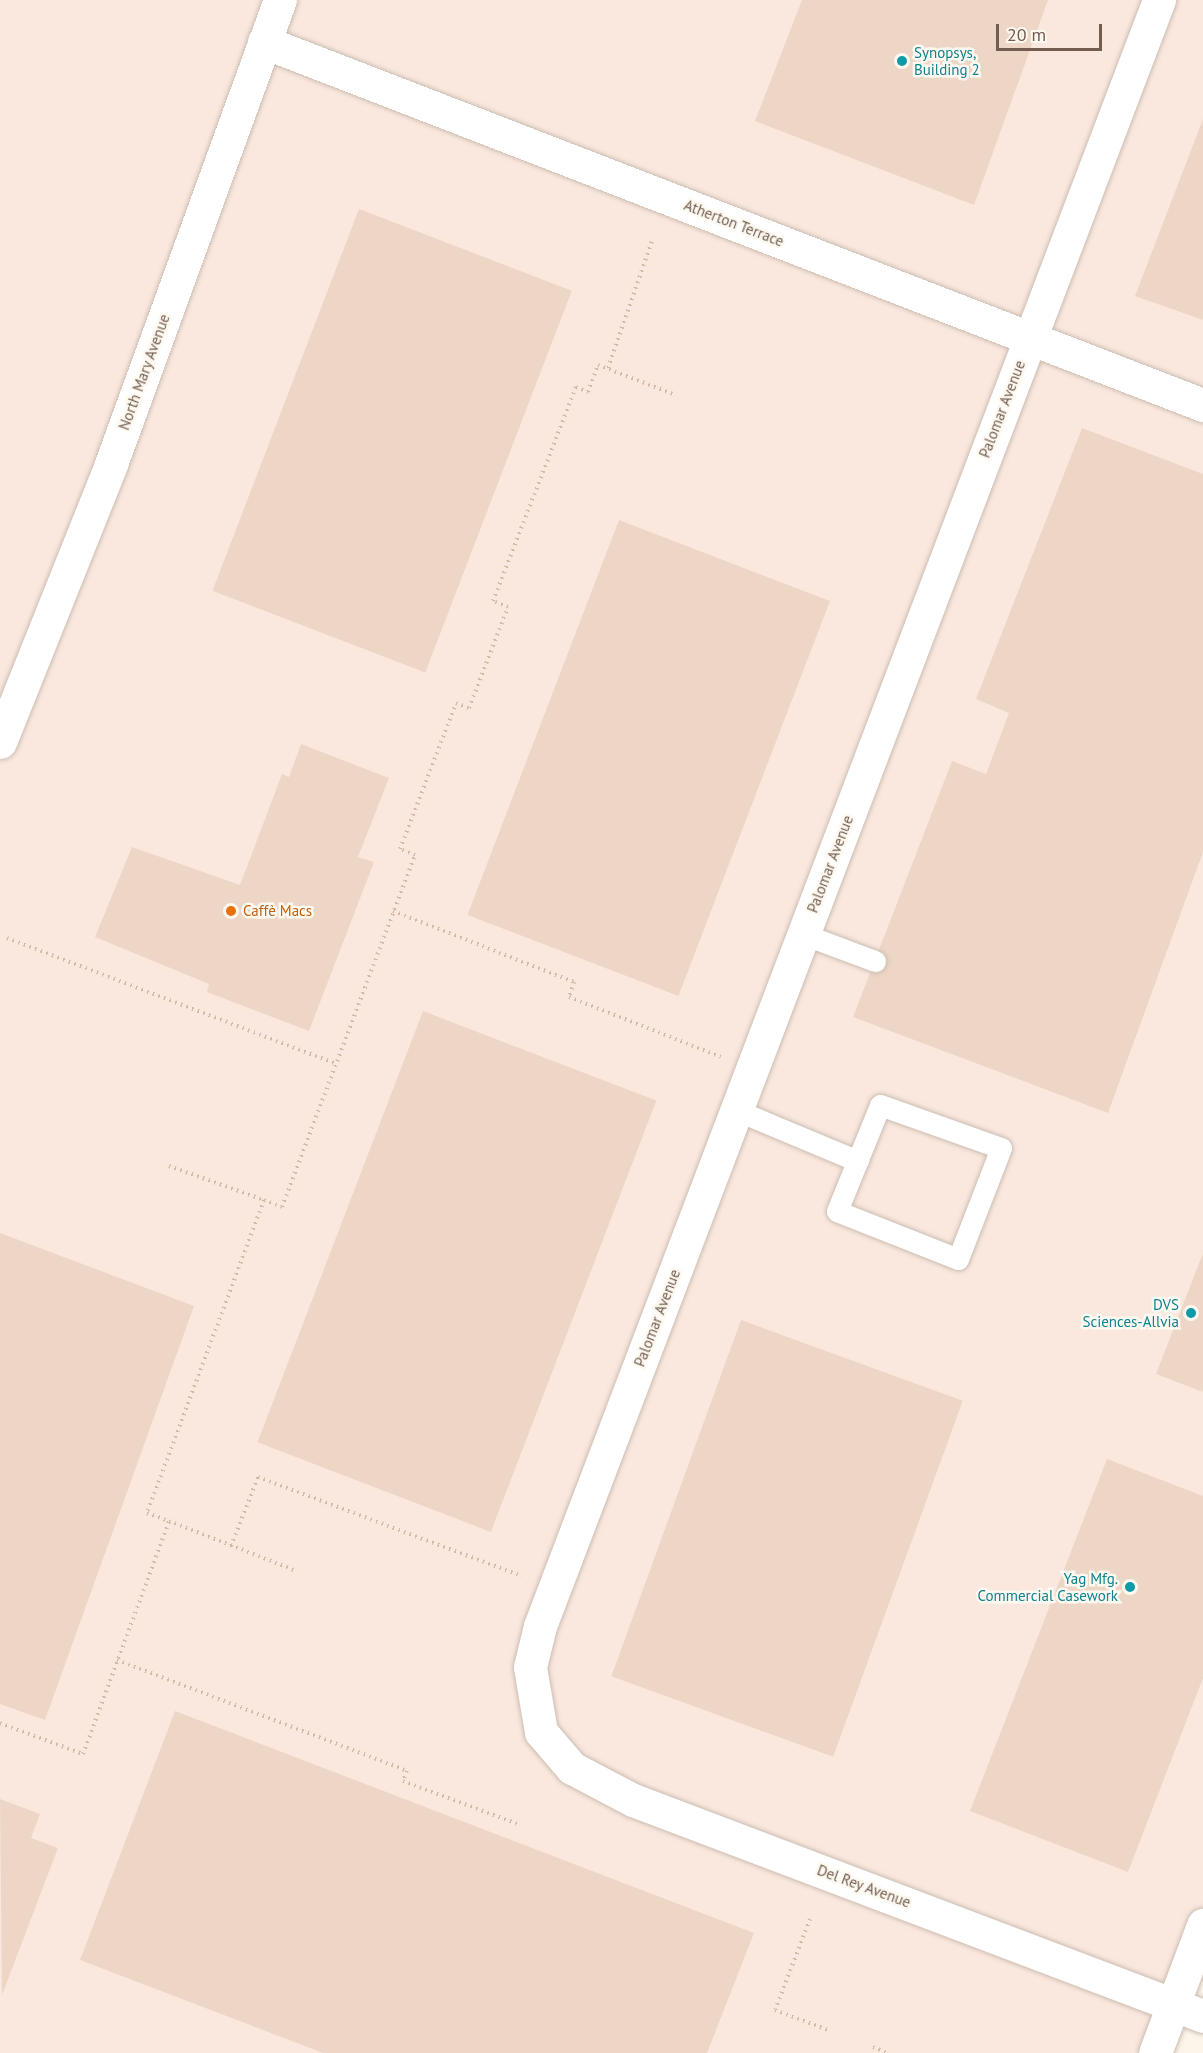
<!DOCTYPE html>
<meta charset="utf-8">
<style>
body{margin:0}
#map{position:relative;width:1203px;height:2053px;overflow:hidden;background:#fbf5ea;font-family:"PT Sans",sans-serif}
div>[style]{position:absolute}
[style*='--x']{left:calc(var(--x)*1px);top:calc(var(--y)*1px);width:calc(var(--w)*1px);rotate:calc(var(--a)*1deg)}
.commercial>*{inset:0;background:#fae8df}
.building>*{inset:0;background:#edd6c5;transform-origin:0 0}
.path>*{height:4px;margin-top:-2px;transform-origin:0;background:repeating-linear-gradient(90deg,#d3b9a7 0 1.5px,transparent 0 6px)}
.roads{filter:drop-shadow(0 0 2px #ccbdb1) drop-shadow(0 0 2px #ccbdb1)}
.service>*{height:21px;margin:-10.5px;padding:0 10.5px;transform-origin:10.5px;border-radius:10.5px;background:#fff}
.minor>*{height:33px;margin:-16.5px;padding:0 16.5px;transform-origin:16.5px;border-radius:16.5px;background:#fff}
.tertiary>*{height:33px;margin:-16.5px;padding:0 16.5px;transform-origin:16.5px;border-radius:16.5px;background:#fff}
.dots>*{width:16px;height:16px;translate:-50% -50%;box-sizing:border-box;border:3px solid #fdf9f1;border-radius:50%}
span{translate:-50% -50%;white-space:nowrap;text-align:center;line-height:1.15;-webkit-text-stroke:5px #fdf9f1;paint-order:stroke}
.culture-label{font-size:15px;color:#0d838f}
.left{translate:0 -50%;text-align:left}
.right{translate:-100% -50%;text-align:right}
.street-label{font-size:15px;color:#735d50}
.food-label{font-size:15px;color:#c56008}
.scale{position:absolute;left:996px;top:24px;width:106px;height:27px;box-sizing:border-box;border:3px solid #735d50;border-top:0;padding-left:8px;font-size:18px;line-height:21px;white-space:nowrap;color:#735d50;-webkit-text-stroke:4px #fdf9f1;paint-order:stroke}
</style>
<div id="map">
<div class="commercial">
<div style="clip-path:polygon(0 0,1203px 0,1203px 1981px,1172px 1969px,1139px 2053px,0 2053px)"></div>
</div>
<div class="building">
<div style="clip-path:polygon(802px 0,1048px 0,974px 205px,755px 121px)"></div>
<div style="clip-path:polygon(1203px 119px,1203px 320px,1135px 296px)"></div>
<div style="left:359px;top:209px;width:228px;height:409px;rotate:21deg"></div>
<div style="clip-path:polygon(1082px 428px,1203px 474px,1203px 852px,1108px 1113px,853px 1017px,952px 761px,986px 774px,1009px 713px,976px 699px)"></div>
<div style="left:619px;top:520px;width:226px;height:423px;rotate:21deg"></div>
<div style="clip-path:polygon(301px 744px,389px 778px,358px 857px,374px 862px,309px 1031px,207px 992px,209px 984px,95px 937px,132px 847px,240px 885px,282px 774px,289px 777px)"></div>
<div style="left:423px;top:1011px;width:250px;height:462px;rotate:21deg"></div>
<div style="clip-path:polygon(0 1233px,194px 1306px,45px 1720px,0 1704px)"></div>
<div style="clip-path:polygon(1203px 1253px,1203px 1392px,1156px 1374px)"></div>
<div style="left:741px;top:1320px;width:236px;height:379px;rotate:20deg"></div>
<div style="clip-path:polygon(1107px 1459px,1203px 1496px,1203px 1678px,1128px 1872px,970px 1811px)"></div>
<div style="clip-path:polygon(175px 1711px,754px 1933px,707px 2053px,323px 2053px,80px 1960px)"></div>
<div style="clip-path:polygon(0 1799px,40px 1814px,31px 1838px,58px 1848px,2px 1995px)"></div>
</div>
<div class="path">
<div style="--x:608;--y:368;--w:134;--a:-70.9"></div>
<div style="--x:393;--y:911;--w:194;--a:21.4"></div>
<div style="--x:574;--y:982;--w:16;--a:108"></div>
<div style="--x:569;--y:997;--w:163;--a:21.5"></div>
<div style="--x:7;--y:938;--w:350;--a:20.9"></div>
<div style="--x:169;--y:1166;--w:101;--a:19.7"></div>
<div style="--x:264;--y:1200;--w:334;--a:110.5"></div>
<div style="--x:147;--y:1513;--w:23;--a:20"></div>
<div style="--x:264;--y:1200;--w:19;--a:21"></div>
<div style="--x:282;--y:1207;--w:376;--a:-69.3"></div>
<div style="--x:415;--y:855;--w:16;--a:-158"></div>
<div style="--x:400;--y:849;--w:156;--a:-69"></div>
<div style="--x:456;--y:703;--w:14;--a:21"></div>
<div style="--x:469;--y:708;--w:108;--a:-68.9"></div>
<div style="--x:508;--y:607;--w:16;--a:-158"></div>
<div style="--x:493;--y:601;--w:230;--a:-68.8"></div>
<div style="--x:576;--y:387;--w:13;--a:23"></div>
<div style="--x:588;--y:392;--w:29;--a:-70"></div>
<div style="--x:598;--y:365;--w:80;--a:21.1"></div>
<div style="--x:231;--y:1546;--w:74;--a:-68.6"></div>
<div style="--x:258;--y:1477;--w:282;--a:20.6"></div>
<div style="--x:117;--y:1660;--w:311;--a:20.9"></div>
<div style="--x:407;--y:1771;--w:11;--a:112"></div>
<div style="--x:403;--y:1781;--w:125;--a:20.6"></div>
<div style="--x:0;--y:1723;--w:89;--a:20.5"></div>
<div style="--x:83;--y:1754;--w:248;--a:-69.7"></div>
<div style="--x:169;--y:1521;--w:134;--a:21.4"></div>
<div style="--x:810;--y:1919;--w:97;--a:111"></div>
<div style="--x:775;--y:2010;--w:57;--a:20.7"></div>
<div style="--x:873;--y:2047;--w:15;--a:23"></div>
</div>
<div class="roads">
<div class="service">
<div style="--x:803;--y:934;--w:77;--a:20.6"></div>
<div style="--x:880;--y:1105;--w:128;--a:19.6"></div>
<div style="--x:1001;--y:1148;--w:119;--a:111.2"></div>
<div style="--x:958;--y:1259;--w:130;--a:-158.4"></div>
<div style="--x:837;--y:1211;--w:114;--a:-67.9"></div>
<div style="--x:736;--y:1110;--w:132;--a:22.7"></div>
</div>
<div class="minor">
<div style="--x:1159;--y:0;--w:1740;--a:110.84"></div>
<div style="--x:540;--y:1626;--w:42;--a:103.7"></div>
<div style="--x:530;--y:1667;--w:66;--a:80.4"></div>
<div style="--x:541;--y:1732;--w:48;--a:49.3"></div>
<div style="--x:572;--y:1768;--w:69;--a:27.7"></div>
<div style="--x:633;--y:1800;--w:610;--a:20.75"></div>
<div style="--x:264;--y:42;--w:1007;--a:21.14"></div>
<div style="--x:1155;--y:2053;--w:137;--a:-69.4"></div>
</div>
<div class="tertiary">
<div style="--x:0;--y:742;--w:299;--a:-68.2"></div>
<div style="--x:111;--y:464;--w:494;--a:-70"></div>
</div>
</div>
<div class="dots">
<div style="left:902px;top:61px;background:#0f9aa8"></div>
<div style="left:231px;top:911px;background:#e8710a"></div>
<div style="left:1191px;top:1313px;background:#0f9aa8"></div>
<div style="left:1130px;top:1587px;background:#0f9aa8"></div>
</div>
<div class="culture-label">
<span class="left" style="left:914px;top:61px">Synopsys,<br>Building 2</span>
<span class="right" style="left:1179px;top:1313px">DVS<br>Sciences-Allvia</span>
<span class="right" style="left:1118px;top:1587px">Yag Mfg.<br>Commercial Casework</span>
</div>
<div class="street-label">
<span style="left:734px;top:223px;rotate:21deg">Atherton Terrace</span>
<span style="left:144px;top:372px;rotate:-70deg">North Mary Avenue</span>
<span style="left:1002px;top:409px;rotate:-69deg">Palomar Avenue</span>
<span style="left:830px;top:864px;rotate:-69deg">Palomar Avenue</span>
<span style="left:657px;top:1318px;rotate:-69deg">Palomar Avenue</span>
<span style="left:864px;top:1886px;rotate:20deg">Del Rey Avenue</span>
</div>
<div class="food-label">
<span class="left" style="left:243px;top:911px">Caffè Macs</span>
</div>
<div class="scale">20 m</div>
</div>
